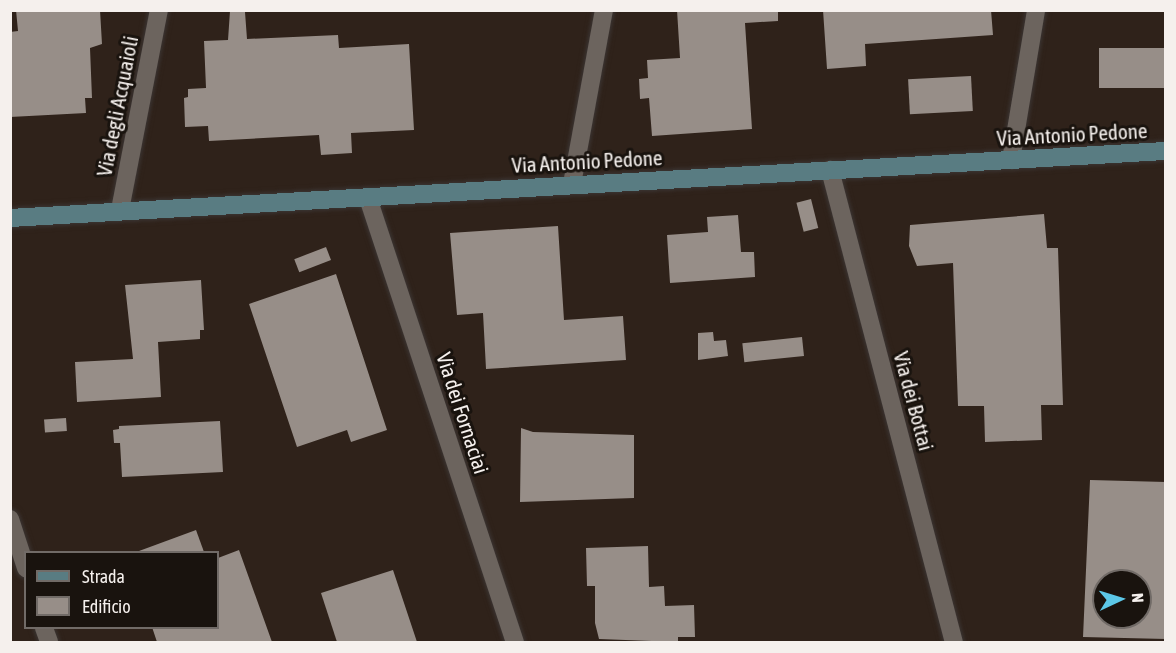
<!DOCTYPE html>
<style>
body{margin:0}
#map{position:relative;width:1176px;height:653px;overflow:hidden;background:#231c17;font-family:"Asap Condensed",sans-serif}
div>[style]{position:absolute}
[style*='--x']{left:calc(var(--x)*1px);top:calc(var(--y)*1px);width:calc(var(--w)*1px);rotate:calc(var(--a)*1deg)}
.built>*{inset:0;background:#2f221a}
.building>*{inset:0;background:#978e88;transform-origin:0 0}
.roads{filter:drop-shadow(0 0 2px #3b3533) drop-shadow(0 0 2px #3b3533)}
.street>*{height:18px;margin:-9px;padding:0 9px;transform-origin:9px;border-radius:9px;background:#6c645e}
.secondary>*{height:18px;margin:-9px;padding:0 9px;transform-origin:9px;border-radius:9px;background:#597c82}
span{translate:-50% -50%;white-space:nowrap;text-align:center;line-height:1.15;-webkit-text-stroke:6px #19130e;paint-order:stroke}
.street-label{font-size:21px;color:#f5f0ed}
.frame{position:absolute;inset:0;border:12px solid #f5f0ed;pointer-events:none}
.legend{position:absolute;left:24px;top:551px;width:195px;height:78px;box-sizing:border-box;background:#19130e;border:2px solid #716b67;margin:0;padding:8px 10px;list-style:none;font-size:18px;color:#f5f0ed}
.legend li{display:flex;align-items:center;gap:12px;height:30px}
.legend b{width:30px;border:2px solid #716b67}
.north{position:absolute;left:1092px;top:569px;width:60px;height:60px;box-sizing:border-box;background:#19130e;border:2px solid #716b67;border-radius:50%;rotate:86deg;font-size:16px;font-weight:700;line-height:24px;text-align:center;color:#f5f0ed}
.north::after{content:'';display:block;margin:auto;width:21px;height:27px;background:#5cc7e7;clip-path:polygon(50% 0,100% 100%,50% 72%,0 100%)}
</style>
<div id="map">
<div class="built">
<div style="clip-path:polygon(evenodd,10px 11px,1165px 11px,1165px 642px,11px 642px,10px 11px,26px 552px,218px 552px,218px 628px,26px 628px,26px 552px,10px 11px,1104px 581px,1140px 581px,1140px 617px,1104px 617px,1104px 581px)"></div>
</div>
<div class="building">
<div style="clip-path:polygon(16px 10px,100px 10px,102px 44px,90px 48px,92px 98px,85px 98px,86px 113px,10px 117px,10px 32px,18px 31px)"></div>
<div style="clip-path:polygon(677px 10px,778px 10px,778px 21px,745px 23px,752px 129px,652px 136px,649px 98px,640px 99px,639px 79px,648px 78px,647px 60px,680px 58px)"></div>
<div style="clip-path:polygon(823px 10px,991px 10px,993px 35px,865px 44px,866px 66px,827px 69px)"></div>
<div style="clip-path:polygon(230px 11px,245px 12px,247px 39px,338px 35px,339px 48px,409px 44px,414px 130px,351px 133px,352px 153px,321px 155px,319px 135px,209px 141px,208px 126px,185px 127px,184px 98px,188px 97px,188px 89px,206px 88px,204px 41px,228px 40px)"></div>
<div style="left:1166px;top:48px;width:40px;height:67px;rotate:90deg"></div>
<div style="left:971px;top:76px;width:35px;height:63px;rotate:87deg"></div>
<div style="left:811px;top:199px;width:30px;height:15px;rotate:76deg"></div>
<div style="clip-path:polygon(1044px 214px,1047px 248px,1058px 248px,1063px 405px,1041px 405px,1042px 440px,985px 442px,984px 406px,958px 406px,953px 263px,917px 266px,909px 246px,910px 225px)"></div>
<div style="clip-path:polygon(738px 215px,741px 252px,754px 252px,755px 277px,670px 283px,667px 235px,708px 232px,707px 217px)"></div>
<div style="clip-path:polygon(558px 226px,564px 320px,623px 316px,626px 360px,486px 369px,483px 313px,457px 315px,450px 233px)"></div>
<div style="left:326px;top:247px;width:14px;height:34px;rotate:69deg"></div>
<div style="clip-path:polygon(336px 274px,387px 430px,351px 442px,347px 430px,297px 447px,249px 304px)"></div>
<div style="clip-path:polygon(201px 280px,204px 330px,200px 330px,200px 339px,158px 342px,161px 397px,77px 402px,75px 362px,133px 359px,125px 285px)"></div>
<div style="clip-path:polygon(713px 332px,714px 341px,726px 340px,728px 356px,698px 360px,698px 333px)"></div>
<div style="left:802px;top:337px;width:19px;height:60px;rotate:84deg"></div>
<div style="left:66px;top:418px;width:13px;height:22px;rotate:86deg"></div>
<div style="clip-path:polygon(220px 421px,223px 472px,122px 477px,120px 443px,114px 443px,113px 430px,119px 429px,119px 426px)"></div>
<div style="clip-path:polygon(521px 428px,533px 432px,634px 435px,634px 498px,520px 502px)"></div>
<div style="clip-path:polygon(evenodd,1090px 480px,1166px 482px,1166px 639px,1083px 637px,1090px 480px,1104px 581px,1140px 581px,1140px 617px,1104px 617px,1104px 581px)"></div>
<div style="clip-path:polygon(196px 530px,204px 552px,139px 552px,139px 551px)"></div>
<div style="clip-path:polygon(648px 546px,649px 587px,664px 586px,665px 606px,694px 605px,695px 637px,678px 637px,678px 642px,599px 639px,595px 623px,595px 586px,587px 586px,586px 548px)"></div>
<div style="clip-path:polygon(239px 550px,272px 642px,157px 642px,152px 627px,218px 627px,218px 558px)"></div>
<div style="clip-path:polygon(393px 570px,417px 642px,337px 642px,321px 593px)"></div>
</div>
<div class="roads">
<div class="street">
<div style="--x:1011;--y:160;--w:152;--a:-80.5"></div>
<div style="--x:830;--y:170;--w:488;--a:75.3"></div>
<div style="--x:572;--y:184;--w:177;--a:-79.6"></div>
<div style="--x:368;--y:198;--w:468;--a:71.7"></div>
<div style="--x:120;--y:210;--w:204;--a:-79"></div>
<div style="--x:10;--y:519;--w:52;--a:71.9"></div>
<div style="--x:44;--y:628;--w:15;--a:70"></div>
</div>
<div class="secondary">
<div style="--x:10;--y:218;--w:1158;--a:-3.32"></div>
</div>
</div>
<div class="street-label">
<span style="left:117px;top:106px;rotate:-79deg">Via degli Acquaioli</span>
<span style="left:1072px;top:134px;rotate:-3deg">Via Antonio Pedone</span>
<span style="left:587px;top:161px;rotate:-3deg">Via Antonio Pedone</span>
<span style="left:914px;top:401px;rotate:75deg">Via dei Bottai</span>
<span style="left:463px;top:413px;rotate:72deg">Via dei Fornaciai</span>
</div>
<div class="frame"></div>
<ul class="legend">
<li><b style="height:8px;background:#597c82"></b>Strada</li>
<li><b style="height:16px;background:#978e88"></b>Edificio</li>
</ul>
<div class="north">N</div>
</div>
